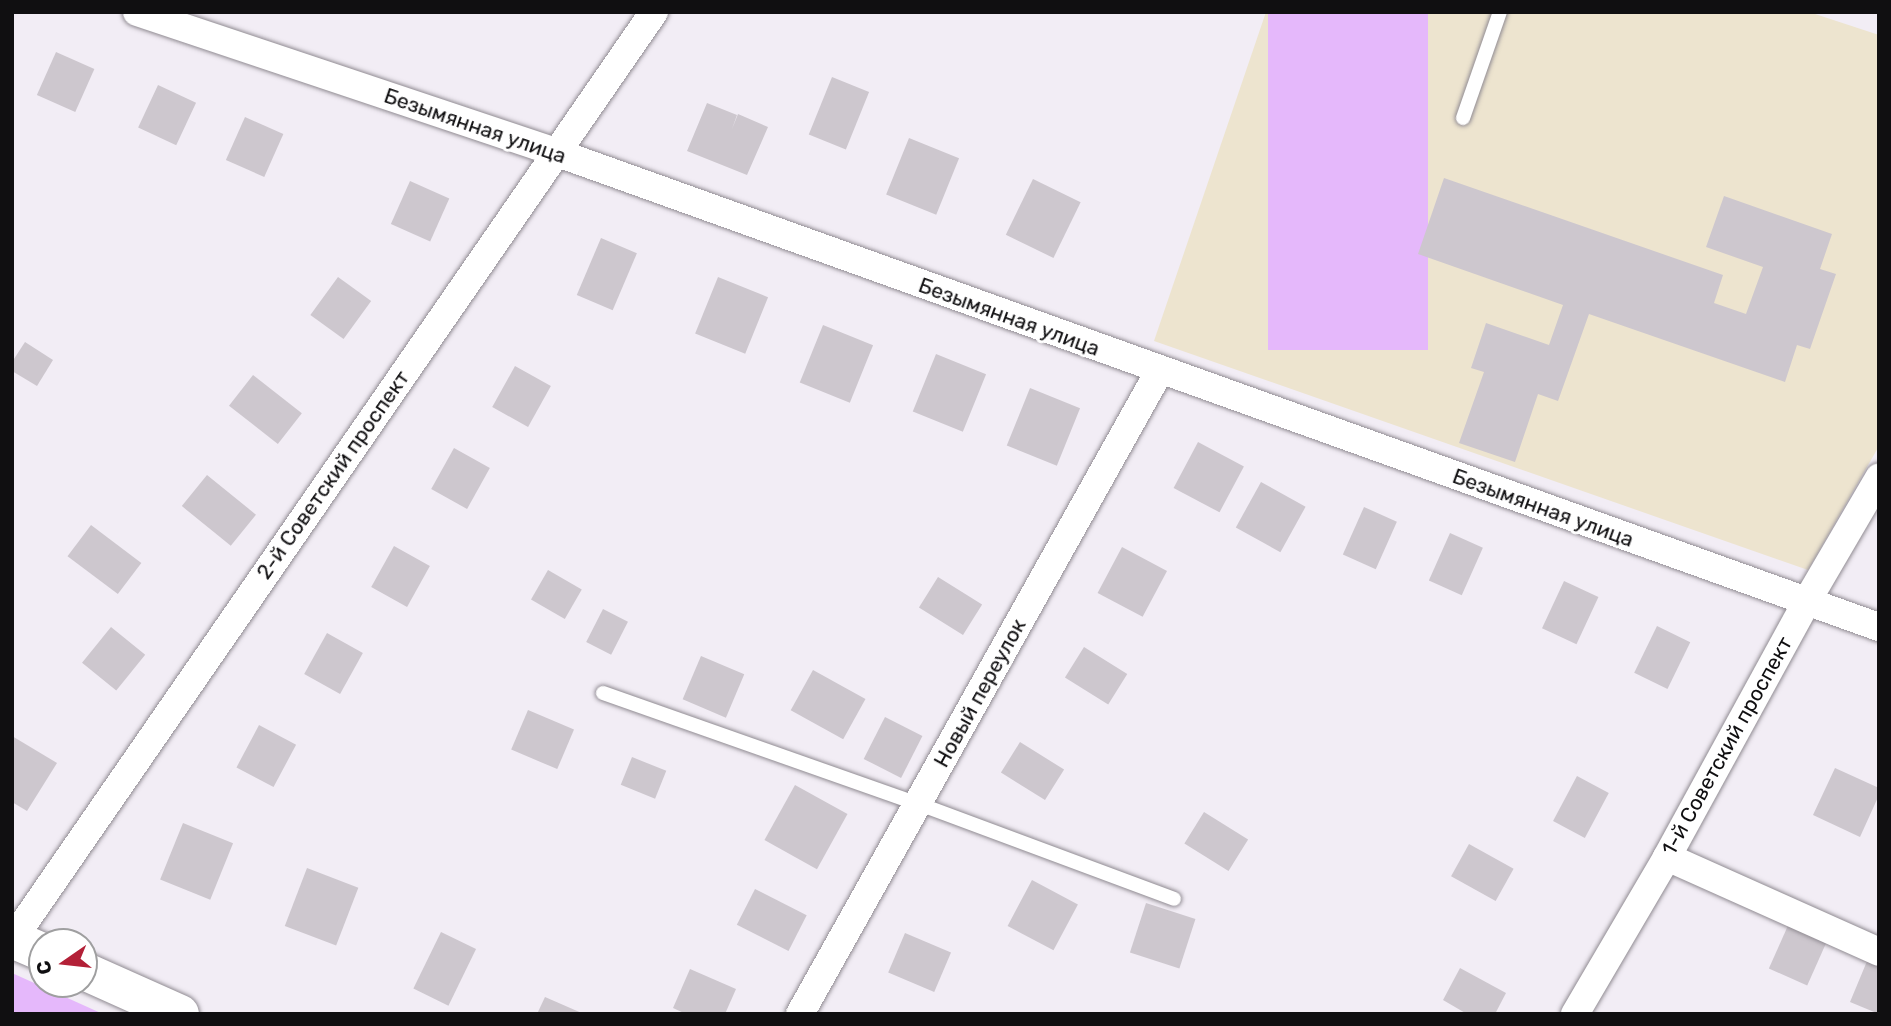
<!DOCTYPE html>
<meta charset="utf-8">
<style>
body{margin:0}
#map{position:relative;width:1891px;height:1026px;overflow:hidden;background:#f2edf5;font-family:Rubik,sans-serif}
div>[style]{position:absolute}
[style*='--x']{left:calc(var(--x)*1px);top:calc(var(--y)*1px);width:calc(var(--w)*1px);rotate:calc(var(--a)*1deg)}
.education>*{inset:0;background:#ede4cf}
.green>*{inset:0;background:#e5b8fb;transform-origin:0 0}
.building>*{inset:0;background:#cdc7ce;transform-origin:0 0}
.roads{filter:drop-shadow(0 0 2px #908b92) drop-shadow(0 0 2px #908b92)}
.service>*{height:14px;margin:-7px;padding:0 7px;transform-origin:7px;border-radius:7px;background:#fff}
.minor>*{height:28px;margin:-14px;padding:0 14px;transform-origin:14px;border-radius:14px;background:#fff}
.primary>*{height:38px;margin:-19px;padding:0 19px;transform-origin:19px;border-radius:19px;background:#fff}
span{translate:-50% -50%;white-space:nowrap;text-align:center;line-height:1.15;-webkit-text-stroke:6px #fff;paint-order:stroke}
.street-label{font-size:21px;color:#100f11}
.frame{position:absolute;inset:0;border:14px solid #100f11;pointer-events:none}
.north{position:absolute;left:28px;top:928px;width:70px;height:70px;box-sizing:border-box;background:#fff;border:2px solid #9f9fa0;border-radius:50%;rotate:256deg;font-size:19px;font-weight:700;line-height:28px;text-align:center;color:#100f11}
.north::after{content:'';display:block;margin:auto;width:24px;height:32px;background:#b32037;clip-path:polygon(50% 0,100% 100%,50% 72%,0 100%)}
</style>
<div id="map">
<div class="education">
<div style="clip-path:polygon(1266px 12px,1809px 12px,1879px 35px,1879px 446px,1808px 570px,1154px 341px)"></div>
</div>
<div class="green">
<div style="left:1268px;top:12px;width:160px;height:338px"></div>
<div style="clip-path:polygon(12px 973px,103px 1014px,12px 1014px)"></div>
</div>
<div class="building">
<div style="left:56px;top:52px;width:42px;height:47px;rotate:24deg"></div>
<div style="left:832px;top:77px;width:40px;height:62px;rotate:22deg"></div>
<div style="left:158px;top:85px;width:42px;height:47px;rotate:25deg"></div>
<div style="clip-path:polygon(707px 103px,737px 115px,732px 129px,738px 114px,768px 127px,747px 175px,687px 151px)"></div>
<div style="left:245px;top:117px;width:42px;height:47px;rotate:24deg"></div>
<div style="left:909px;top:138px;width:54px;height:61px;rotate:22deg"></div>
<div style="clip-path:polygon(1444px 178px,1723px 275px,1714px 303px,1746px 314px,1763px 267px,1706px 247px,1724px 196px,1832px 234px,1820px 269px,1836px 274px,1810px 349px,1797px 345px,1785px 382px,1589px 314px,1558px 401px,1538px 394px,1515px 462px,1459px 443px,1484px 372px,1471px 368px,1486px 323px,1549px 345px,1563px 305px,1418px 254px)"></div>
<div style="left:1033px;top:179px;width:53px;height:62px;rotate:26deg"></div>
<div style="left:410px;top:181px;width:43px;height:47px;rotate:24deg"></div>
<div style="left:601px;top:238px;width:39px;height:62px;rotate:23deg"></div>
<div style="left:338px;top:277px;width:41px;height:47px;rotate:36deg"></div>
<div style="left:718px;top:277px;width:54px;height:61px;rotate:22deg"></div>
<div style="left:823px;top:325px;width:54px;height:62px;rotate:22deg"></div>
<div style="clip-path:polygon(25px 342px,53px 360px,37px 386px,12px 371px,12px 362px)"></div>
<div style="left:936px;top:354px;width:54px;height:62px;rotate:22deg"></div>
<div style="left:515px;top:366px;width:41px;height:47px;rotate:29deg"></div>
<div style="left:253px;top:375px;width:62px;height:39px;rotate:38deg"></div>
<div style="left:1030px;top:388px;width:54px;height:62px;rotate:22deg"></div>
<div style="left:1198px;top:442px;width:52px;height:52px;rotate:28deg"></div>
<div style="left:454px;top:448px;width:41px;height:47px;rotate:29deg"></div>
<div style="left:207px;top:475px;width:63px;height:40px;rotate:39deg"></div>
<div style="left:1261px;top:482px;width:51px;height:52px;rotate:29deg"></div>
<div style="left:1364px;top:507px;width:36px;height:52px;rotate:24deg"></div>
<div style="left:91px;top:525px;width:63px;height:39px;rotate:37deg"></div>
<div style="left:1450px;top:533px;width:36px;height:52px;rotate:24deg"></div>
<div style="left:394px;top:546px;width:41px;height:47px;rotate:29deg"></div>
<div style="left:1122px;top:547px;width:51px;height:52px;rotate:28deg"></div>
<div style="left:548px;top:570px;width:39px;height:34px;rotate:30deg"></div>
<div style="left:938px;top:577px;width:52px;height:36px;rotate:32deg"></div>
<div style="left:1564px;top:581px;width:38px;height:52px;rotate:25deg"></div>
<div style="left:603px;top:609px;width:28px;height:37px;rotate:27deg"></div>
<div style="left:1657px;top:626px;width:37px;height:52px;rotate:26deg"></div>
<div style="left:111px;top:627px;width:44px;height:46px;rotate:39deg"></div>
<div style="left:327px;top:633px;width:41px;height:47px;rotate:29deg"></div>
<div style="left:1084px;top:647px;width:51px;height:36px;rotate:32deg"></div>
<div style="left:701px;top:656px;width:47px;height:47px;rotate:23deg"></div>
<div style="left:813px;top:670px;width:60px;height:46px;rotate:29deg"></div>
<div style="left:528px;top:710px;width:50px;height:43px;rotate:23deg"></div>
<div style="left:885px;top:717px;width:42px;height:47px;rotate:27deg"></div>
<div style="left:259px;top:725px;width:42px;height:48px;rotate:28deg"></div>
<div style="clip-path:polygon(12px 736px,57px 763px,27px 811px,12px 802px)"></div>
<div style="left:1020px;top:742px;width:52px;height:36px;rotate:32deg"></div>
<div style="left:632px;top:757px;width:37px;height:30px;rotate:22deg"></div>
<div style="clip-path:polygon(1835px 768px,1879px 788px,1879px 795px,1860px 837px,1813px 815px)"></div>
<div style="left:1577px;top:776px;width:36px;height:51px;rotate:28deg"></div>
<div style="left:795px;top:785px;width:60px;height:63px;rotate:29deg"></div>
<div style="left:1204px;top:812px;width:52px;height:37px;rotate:32deg"></div>
<div style="left:183px;top:823px;width:54px;height:61px;rotate:22deg"></div>
<div style="left:1469px;top:844px;width:51px;height:37px;rotate:29deg"></div>
<div style="left:307px;top:868px;width:55px;height:62px;rotate:21deg"></div>
<div style="left:1032px;top:880px;width:52px;height:52px;rotate:28deg"></div>
<div style="left:755px;top:889px;width:58px;height:40px;rotate:27deg"></div>
<div style="left:1146px;top:903px;width:52px;height:52px;rotate:18deg"></div>
<div style="left:1790px;top:921px;width:42px;height:52px;rotate:24deg"></div>
<div style="left:441px;top:932px;width:39px;height:63px;rotate:26deg"></div>
<div style="left:905px;top:933px;width:50px;height:43px;rotate:23deg"></div>
<div style="clip-path:polygon(1870px 954px,1879px 958px,1879px 1014px,1850px 1002px)"></div>
<div style="clip-path:polygon(1460px 968px,1506px 993px,1495px 1014px,1467px 1014px,1443px 1000px)"></div>
<div style="clip-path:polygon(690px 969px,736px 989px,725px 1014px,686px 1014px,673px 1008px)"></div>
<div style="clip-path:polygon(545px 997px,584px 1014px,537px 1014px)"></div>
</div>
<div class="roads">
<div class="service">
<div style="--x:1463;--y:118;--w:112;--a:-70.8"></div>
<div style="--x:603;--y:693;--w:335;--a:19.4"></div>
<div style="--x:919;--y:804;--w:272;--a:20.4"></div>
</div>
<div class="minor">
<div style="--x:137;--y:12;--w:441;--a:18.5"></div>
<div style="--x:555;--y:152;--w:1407;--a:19.74"></div>
<div style="--x:1667;--y:857;--w:232;--a:24.1"></div>
<div style="--x:13;--y:939;--w:1127;--a:-55.34"></div>
<div style="--x:800;--y:1014;--w:736;--a:-60.79"></div>
<div style="--x:1575;--y:1014;--w:182;--a:-59.6"></div>
<div style="--x:1667;--y:857;--w:292;--a:-61.3"></div>
<div style="--x:1807;--y:601;--w:143;--a:-59.7"></div>
</div>
<div class="primary">
<div style="--x:12;--y:939;--w:33;--a:23"></div>
<div style="--x:84;--y:971;--w:105;--a:24.1"></div>
</div>
</div>
<div class="street-label">
<span style="left:475px;top:126px;rotate:19deg">Безымянная улица</span>
<span style="left:1009px;top:317px;rotate:20deg">Безымянная улица</span>
<span style="left:333px;top:475px;rotate:-55deg">2-й Советский проспект</span>
<span style="left:1543px;top:508px;rotate:20deg">Безымянная улица</span>
<span style="left:980px;top:693px;rotate:-61deg">Новый переулок</span>
<span style="left:1727px;top:746px;rotate:-61deg">1-й Советский проспект</span>
</div>
<div class="frame"></div>
<div class="north">С</div>
</div>
